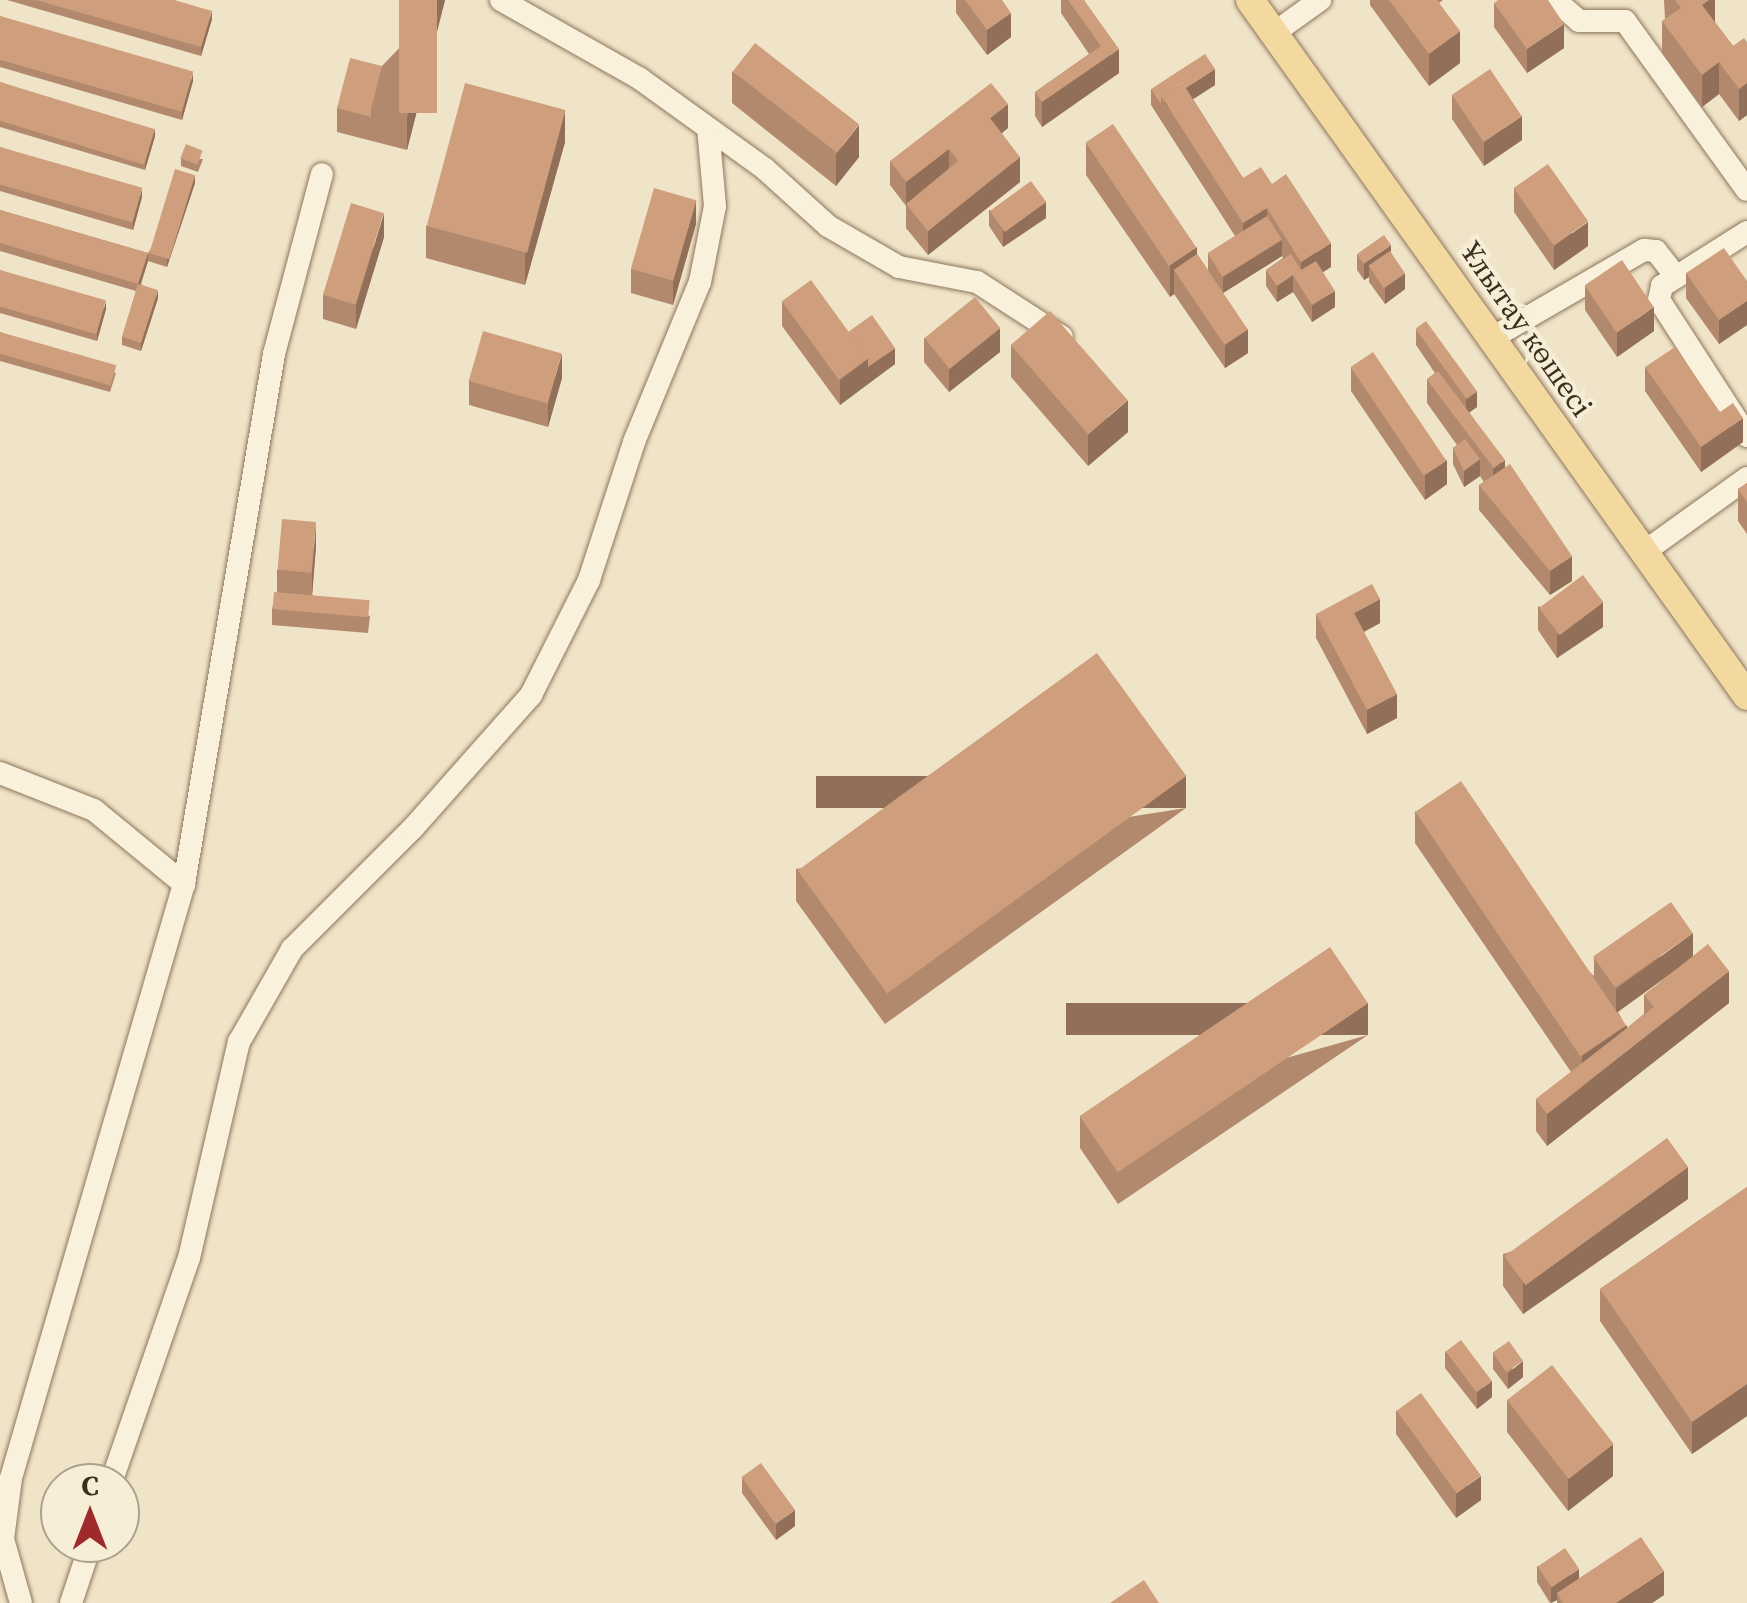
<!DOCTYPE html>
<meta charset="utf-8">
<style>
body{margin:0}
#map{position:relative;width:1747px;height:1603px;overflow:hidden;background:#f0e4c8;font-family:"Source Serif 4",serif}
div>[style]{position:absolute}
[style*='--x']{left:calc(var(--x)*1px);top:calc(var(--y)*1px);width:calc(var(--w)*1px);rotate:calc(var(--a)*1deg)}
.roads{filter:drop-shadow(0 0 2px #8d765c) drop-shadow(0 0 2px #8d765c)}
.minor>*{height:22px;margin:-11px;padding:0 11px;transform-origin:11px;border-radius:11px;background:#faf1dc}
.major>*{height:28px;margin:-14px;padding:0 14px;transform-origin:14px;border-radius:14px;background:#f3d9a0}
.wall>*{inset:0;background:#b2896c}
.shaded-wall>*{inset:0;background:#916f58;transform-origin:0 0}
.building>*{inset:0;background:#cf9f7d;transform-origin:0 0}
span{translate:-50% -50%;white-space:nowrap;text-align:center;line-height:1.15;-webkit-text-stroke:8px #f7eed8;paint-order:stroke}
.street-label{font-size:30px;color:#3d2e20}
.north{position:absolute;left:40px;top:1463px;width:100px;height:100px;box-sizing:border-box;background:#f7eed8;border:2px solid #ada18e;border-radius:50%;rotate:0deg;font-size:28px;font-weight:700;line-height:40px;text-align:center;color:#3d2e20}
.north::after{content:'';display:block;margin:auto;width:35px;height:45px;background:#9e2a2b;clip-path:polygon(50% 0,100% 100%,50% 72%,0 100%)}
</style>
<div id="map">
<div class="roads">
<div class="minor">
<div style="--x:501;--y:0;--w:159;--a:29.5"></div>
<div style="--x:639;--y:78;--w:155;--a:35.8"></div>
<div style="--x:765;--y:169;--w:85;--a:42.1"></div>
<div style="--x:828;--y:226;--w:82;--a:30"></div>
<div style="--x:899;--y:267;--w:79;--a:10.9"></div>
<div style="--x:977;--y:282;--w:101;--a:32.9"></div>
<div style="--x:1555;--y:0;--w:32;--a:41"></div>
<div style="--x:1579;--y:21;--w:46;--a:0"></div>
<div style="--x:1625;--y:21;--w:208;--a:54.2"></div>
<div style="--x:1274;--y:33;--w:57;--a:-35.7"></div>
<div style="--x:1747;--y:232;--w:101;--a:147.6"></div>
<div style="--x:1662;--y:286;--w:14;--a:102"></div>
<div style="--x:1659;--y:300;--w:162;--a:57.1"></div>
<div style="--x:1492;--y:338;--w:176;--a:-30.1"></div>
<div style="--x:1644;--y:250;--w:12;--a:5"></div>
<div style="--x:1656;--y:251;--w:33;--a:52"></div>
<div style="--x:1644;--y:552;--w:127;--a:-35.7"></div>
<div style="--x:0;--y:773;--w:101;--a:21.5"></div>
<div style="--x:94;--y:810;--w:117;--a:39.4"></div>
<div style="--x:184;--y:884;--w:619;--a:106.24"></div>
<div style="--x:11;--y:1478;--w:62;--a:97.5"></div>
<div style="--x:3;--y:1539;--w:66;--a:74.3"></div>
<div style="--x:184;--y:884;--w:538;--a:-80.36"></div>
<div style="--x:274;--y:354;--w:186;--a:-75.1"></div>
<div style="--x:111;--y:1483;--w:238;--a:-70.9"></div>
<div style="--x:189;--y:1258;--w:222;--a:-77"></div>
<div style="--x:239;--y:1042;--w:107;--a:-60.3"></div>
<div style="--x:292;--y:949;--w:171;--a:-45"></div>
<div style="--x:413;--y:828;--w:178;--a:-48.4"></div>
<div style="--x:531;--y:695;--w:129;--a:-63.2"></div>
<div style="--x:589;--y:580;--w:145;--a:-71.9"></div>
<div style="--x:634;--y:442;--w:173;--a:-67.6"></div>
<div style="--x:700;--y:282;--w:77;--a:-78.8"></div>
<div style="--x:715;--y:206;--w:78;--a:-95.1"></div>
<div style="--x:71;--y:1603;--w:63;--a:-71.6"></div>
</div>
<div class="major">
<div style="--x:1250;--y:0;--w:855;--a:54.47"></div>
</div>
</div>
<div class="wall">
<div style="clip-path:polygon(7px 0,174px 0,212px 19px,201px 56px)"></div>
<div style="clip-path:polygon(445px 0,407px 150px,337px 132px,337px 108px,382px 66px)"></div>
<div style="clip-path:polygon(956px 0,1002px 0,1011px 37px,987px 55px,956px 13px)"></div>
<div style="clip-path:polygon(1061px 0,1084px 0,1119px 73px,1042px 127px,1035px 116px,1035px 92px,1089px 54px,1061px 13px)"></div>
<div style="clip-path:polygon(1370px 0,1443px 0,1439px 3px,1460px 63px,1429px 86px,1370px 5px)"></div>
<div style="clip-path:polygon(1664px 0,1715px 0,1715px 22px,1733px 46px,1747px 42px,1747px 115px,1739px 121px,1719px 94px,1702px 107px,1662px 53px,1662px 21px,1665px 19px)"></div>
<div style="clip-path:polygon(1494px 3px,1564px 48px,1527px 73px,1494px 27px)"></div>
<div style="clip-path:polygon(0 16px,193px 81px,182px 120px,0 67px)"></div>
<div style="clip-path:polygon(732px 71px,859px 157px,836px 186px,732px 103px)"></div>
<div style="clip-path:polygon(0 82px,155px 136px,145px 170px,0 127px)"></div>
<div style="clip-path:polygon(1215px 85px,1193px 99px,1243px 178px,1331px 267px,1323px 272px,1335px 307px,1312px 322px,1293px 292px,1277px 302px,1266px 286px,1266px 270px,1283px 258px,1282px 256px,1223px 293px,1248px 353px,1225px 368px,1174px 294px,1170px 297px,1086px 175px,1086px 143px,1197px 254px,1208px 270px,1208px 254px,1235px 236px,1151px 105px,1151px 89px)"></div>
<div style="clip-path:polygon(1452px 95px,1522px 140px,1484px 166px,1452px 119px)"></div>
<div style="clip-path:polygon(1008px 128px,1002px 133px,1020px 182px,928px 255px,906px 228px,906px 206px,890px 185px,890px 161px)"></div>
<div style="clip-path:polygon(565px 142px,525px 285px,426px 258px,426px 226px)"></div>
<div style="clip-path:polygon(0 147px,142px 197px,133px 230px,0 191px)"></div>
<div style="clip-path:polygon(181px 158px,203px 159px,198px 172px,181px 166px)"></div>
<div style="clip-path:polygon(195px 183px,167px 267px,148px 261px,141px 284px,158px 298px,141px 351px,122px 345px,122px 337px,136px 291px,0 251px,0 210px,148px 253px)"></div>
<div style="clip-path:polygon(1514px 188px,1588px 246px,1554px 270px,1514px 212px)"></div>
<div style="clip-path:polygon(989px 210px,1046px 218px,1003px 247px,989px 226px)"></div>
<div style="clip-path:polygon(696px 224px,673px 305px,631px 293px,631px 269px)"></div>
<div style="clip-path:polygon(384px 237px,356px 329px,323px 319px,323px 295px)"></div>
<div style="clip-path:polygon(1391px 253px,1405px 289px,1385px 304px,1369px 282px,1369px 277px,1364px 280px,1357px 270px,1357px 254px)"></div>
<div style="clip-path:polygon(0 270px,106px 309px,97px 341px,0 313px)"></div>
<div style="clip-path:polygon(1686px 273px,1747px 281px,1747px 325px,1719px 344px,1686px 298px)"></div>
<div style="clip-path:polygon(1585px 286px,1654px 331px,1617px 357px,1585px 310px)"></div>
<div style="clip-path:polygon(782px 302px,848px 332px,895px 364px,840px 405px,782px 326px)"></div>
<div style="clip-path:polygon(1416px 329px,1477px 407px,1469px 412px,1505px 468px,1572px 581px,1550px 595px,1479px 510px,1479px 485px,1484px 482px,1480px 476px,1464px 487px,1453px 464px,1453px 448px,1457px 445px,1427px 403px,1427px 379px,1435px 373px,1416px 345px)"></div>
<div style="clip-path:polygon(0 332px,116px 373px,110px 392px,0 361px)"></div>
<div style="clip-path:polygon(924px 338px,1000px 352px,949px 392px,924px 362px)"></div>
<div style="clip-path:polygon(1011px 345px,1128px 432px,1088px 466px,1011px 377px)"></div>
<div style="clip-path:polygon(1351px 367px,1447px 484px,1425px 500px,1351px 391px)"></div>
<div style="clip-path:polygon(1645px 367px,1720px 412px,1743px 442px,1701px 472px,1645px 391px)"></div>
<div style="clip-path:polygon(562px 378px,548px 427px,469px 405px,469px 381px)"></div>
<div style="clip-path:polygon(1747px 483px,1747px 534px,1738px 521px,1738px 489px)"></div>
<div style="clip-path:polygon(316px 546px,312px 595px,370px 616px,368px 633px,272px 625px,272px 609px,277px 592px,277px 570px)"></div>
<div style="clip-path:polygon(1538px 606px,1603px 627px,1557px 658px,1538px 630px)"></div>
<div style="clip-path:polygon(1316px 614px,1380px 623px,1364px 632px,1397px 718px,1367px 734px,1316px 638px)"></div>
<div style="clip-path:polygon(1186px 808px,885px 1024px,796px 901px,796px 869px)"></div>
<div style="clip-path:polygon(evenodd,1415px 811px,1594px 976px,1594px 958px,1693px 956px,1729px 1003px,1547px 1146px,1536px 1131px,1536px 1099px,1571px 1072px,1415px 843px,1415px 811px,1676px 970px,1644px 995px,1644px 1014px,1627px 1028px,1618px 1012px,1676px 970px)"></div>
<div style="clip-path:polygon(1368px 1035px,1118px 1204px,1080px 1148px,1080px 1116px)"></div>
<div style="clip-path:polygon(1747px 1187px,1747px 1416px,1692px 1454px,1600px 1321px,1600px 1289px)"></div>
<div style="clip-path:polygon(1688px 1199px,1523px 1314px,1503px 1286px,1503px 1254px)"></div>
<div style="clip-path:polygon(1445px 1351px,1492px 1397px,1477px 1409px,1445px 1368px)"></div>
<div style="clip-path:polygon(1493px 1353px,1523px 1377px,1508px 1389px,1493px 1369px)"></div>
<div style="clip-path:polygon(1507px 1400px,1613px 1476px,1568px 1511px,1507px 1432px)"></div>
<div style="clip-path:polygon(1396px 1410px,1481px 1500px,1456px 1518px,1396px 1434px)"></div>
<div style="clip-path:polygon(742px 1477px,795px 1526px,776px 1540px,742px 1493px)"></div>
<div style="clip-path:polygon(1537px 1566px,1579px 1578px,1664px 1595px,1652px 1603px,1557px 1603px,1557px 1600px,1550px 1603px,1537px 1582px)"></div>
</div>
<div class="shaded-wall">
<div style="clip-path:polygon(437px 0,445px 0,407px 150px,407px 118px)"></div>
<div style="clip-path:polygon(1709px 0,1715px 0,1715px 28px,1702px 5px)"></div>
<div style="clip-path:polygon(212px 11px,212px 19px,201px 56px,201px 47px)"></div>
<div style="clip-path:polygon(1011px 13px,1011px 37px,987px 55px,987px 30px)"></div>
<div style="clip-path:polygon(1564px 24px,1564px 48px,1527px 73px,1527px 49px)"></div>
<div style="clip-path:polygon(1460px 31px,1460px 63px,1429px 86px,1429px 54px)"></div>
<div style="clip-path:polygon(1119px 49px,1119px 73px,1042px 127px,1042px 102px)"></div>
<div style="clip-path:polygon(1719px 62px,1719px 94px,1702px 107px,1702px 75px)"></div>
<div style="clip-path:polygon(1215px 69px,1215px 85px,1172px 113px,1164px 102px)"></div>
<div style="clip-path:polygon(193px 73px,193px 81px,182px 120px,182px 112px)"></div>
<div style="clip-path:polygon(1747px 83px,1747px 115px,1739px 121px,1739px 89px)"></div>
<div style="clip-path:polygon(1008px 104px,1008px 128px,990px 142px,990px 118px)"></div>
<div style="clip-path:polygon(565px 110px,565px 142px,525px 285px,525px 254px)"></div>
<div style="clip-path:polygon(1522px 116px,1522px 140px,1484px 166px,1484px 142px)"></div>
<div style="clip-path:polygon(859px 125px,859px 157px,836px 186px,836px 154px)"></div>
<div style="clip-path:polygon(155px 128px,155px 136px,145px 170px,145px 162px)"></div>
<div style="clip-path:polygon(949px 149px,949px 173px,906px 206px,906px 182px)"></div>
<div style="clip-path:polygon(1020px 157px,1020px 182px,928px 255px,928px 231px)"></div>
<div style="clip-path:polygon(195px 175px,195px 183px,167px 267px,167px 259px)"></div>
<div style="clip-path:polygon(142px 189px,142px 197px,133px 230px,133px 221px)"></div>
<div style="clip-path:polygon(696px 200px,696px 224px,673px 305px,673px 281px)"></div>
<div style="clip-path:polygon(1046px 202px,1046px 218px,1003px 247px,1003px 231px)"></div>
<div style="clip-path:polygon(1267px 208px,1267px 232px,1243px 248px,1243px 223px)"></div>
<div style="clip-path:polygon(384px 213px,384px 237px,356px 329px,356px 305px)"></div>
<div style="clip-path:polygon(1588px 222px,1588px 246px,1554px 270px,1554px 246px)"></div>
<div style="clip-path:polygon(1282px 240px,1282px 256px,1223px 293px,1223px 277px)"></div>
<div style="clip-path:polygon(1331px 243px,1331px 267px,1301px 286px,1301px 262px)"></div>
<div style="clip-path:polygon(1391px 245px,1391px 262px,1369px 266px,1369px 277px,1364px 280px,1364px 264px)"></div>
<div style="clip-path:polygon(1197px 247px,1197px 278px,1174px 270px,1174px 294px,1170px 297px,1170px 265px)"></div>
<div style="clip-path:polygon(148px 253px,148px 261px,138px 292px,138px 284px)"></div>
<div style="clip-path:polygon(1405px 273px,1405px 289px,1385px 304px,1385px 288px)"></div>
<div style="clip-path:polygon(1293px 275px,1293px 292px,1277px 302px,1277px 286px)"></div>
<div style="clip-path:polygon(158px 290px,158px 298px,141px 351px,141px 343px)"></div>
<div style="clip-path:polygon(1335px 291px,1335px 307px,1312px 322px,1312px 305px)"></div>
<div style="clip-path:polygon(106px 301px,106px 309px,97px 341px,97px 333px)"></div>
<div style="clip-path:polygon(1747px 301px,1747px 325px,1719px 344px,1719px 320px)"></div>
<div style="clip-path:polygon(1654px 307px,1654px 331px,1617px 357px,1617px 333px)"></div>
<div style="clip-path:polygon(1000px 328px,1000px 352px,949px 392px,949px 368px)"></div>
<div style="clip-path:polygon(1248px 329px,1248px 353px,1225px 368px,1225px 344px)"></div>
<div style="clip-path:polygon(895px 348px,895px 364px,868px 384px,868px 367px)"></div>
<div style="clip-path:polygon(562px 353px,562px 378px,548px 427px,548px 403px)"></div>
<div style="clip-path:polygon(868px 359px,868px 384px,840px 405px,840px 380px)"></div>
<div style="clip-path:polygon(1477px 391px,1477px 407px,1466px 415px,1466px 399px)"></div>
<div style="clip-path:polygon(1128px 400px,1128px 432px,1088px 466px,1088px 435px)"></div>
<div style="clip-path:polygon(1743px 418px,1743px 442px,1701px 472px,1701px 447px)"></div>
<div style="clip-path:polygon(1480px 459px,1480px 476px,1464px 487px,1464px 471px)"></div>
<div style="clip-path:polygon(1447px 460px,1447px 484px,1425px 500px,1425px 475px)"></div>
<div style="clip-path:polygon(1505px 460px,1505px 484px,1493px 493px,1493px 469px)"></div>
<div style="clip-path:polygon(316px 522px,316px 546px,312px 597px,312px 573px)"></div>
<div style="clip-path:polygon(1572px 556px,1572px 581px,1550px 595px,1550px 571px)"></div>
<div style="clip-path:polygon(1380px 599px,1380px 623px,1354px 637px,1354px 613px)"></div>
<div style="clip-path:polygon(1603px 602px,1603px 627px,1557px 658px,1557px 634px)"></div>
<div style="clip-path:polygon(1397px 694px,1397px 718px,1367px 734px,1367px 710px)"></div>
<div style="left:1186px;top:776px;width:32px;height:370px;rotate:90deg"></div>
<div style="clip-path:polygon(1693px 933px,1693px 957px,1616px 1013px,1616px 989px)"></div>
<div style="clip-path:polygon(1729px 971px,1729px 1003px,1547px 1146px,1547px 1114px,1582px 1087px,1582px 1056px,1627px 1025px,1627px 1051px)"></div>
<div style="left:1368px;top:1003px;width:32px;height:302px;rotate:90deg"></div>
<div style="clip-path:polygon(1688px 1167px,1688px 1199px,1523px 1314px,1523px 1282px)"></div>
<div style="clip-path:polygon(1523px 1361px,1523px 1377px,1508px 1389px,1508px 1373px)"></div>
<div style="clip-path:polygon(1492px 1381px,1492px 1397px,1477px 1409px,1477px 1392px)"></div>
<div style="clip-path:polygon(1747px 1384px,1747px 1416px,1692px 1454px,1692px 1422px)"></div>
<div style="clip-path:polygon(1613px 1444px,1613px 1476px,1568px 1511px,1568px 1479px)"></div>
<div style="clip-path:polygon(1481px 1476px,1481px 1500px,1456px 1518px,1456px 1494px)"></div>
<div style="clip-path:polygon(795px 1510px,795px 1526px,776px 1540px,776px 1524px)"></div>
<div style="clip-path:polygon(1579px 1569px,1579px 1585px,1557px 1593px,1557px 1600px,1551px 1603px,1551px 1588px)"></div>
<div style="clip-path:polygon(1664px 1571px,1664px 1595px,1652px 1603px,1616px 1603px)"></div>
</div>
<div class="building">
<div style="clip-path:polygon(36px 0,174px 0,212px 11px,201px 47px)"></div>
<div style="left:399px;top:0;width:38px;height:113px"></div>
<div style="clip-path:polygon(965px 0,1002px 0,1011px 13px,987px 30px)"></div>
<div style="clip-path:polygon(1068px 0,1084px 0,1119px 49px,1042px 102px,1035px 92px,1101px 46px)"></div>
<div style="clip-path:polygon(1389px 0,1437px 0,1460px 31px,1429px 54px)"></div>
<div style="clip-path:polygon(1498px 0,1548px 0,1564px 24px,1527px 49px,1494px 3px)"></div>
<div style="clip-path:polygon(1675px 0,1709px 0,1702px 5px,1733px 46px,1744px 38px,1747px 42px,1747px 83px,1739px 89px,1719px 62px,1702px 75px,1662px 21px,1681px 8px)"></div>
<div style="left:0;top:16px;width:201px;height:42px;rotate:16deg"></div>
<div style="left:755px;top:43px;width:132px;height:36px;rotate:38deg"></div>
<div style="clip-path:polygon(1205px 54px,1215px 69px,1186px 88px,1182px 82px,1161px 96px,1161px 104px,1151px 89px)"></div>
<div style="clip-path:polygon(350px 58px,382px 66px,371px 109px,371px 117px,337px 108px)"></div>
<div style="left:1490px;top:69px;width:57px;height:46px;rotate:56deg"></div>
<div style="left:0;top:82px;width:162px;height:37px;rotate:17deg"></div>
<div style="clip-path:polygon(1182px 82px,1243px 178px,1261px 167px,1272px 184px,1286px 174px,1331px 243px,1301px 262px,1267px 208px,1243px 223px,1161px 96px)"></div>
<div style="left:465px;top:83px;width:104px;height:148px;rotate:15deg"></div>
<div style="clip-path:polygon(991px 83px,1008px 104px,990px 118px,1020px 157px,928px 231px,906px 204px,958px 161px,949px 149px,906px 182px,890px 161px)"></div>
<div style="left:1113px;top:124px;width:149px;height:33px;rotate:56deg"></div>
<div style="left:186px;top:144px;width:18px;height:15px;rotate:22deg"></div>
<div style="left:0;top:147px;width:148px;height:36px;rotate:16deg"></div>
<div style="left:1548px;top:164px;width:70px;height:42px;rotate:55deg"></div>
<div style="left:175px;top:169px;width:21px;height:88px;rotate:17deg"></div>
<div style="left:1031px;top:181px;width:26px;height:51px;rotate:54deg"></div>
<div style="left:654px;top:188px;width:44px;height:84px;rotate:16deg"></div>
<div style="left:351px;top:203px;width:34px;height:96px;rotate:17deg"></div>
<div style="clip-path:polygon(0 210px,148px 253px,138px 284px,158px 290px,141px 343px,122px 337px,138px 284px,0 243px)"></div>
<div style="left:1267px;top:216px;width:28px;height:70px;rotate:58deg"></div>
<div style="left:1384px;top:235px;width:12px;height:33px;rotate:55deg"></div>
<div style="clip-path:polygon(1724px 248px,1747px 281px,1747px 301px,1719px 320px,1686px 273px)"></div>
<div style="left:1390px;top:251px;width:27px;height:26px;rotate:56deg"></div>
<div style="left:1197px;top:254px;width:91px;height:28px;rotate:56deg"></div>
<div style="clip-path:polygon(1291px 254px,1301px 270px,1316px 261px,1335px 291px,1312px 305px,1293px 275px,1277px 286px,1266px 270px)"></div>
<div style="left:1622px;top:260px;width:57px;height:45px;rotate:56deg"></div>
<div style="left:0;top:270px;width:110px;height:35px;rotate:16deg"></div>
<div style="left:811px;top:280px;width:97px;height:36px;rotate:54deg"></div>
<div style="left:975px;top:297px;width:40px;height:65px;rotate:51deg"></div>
<div style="left:1050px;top:311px;width:118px;height:52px;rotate:49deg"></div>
<div style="clip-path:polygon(872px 315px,895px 348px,868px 367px,868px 359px,848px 332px)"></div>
<div style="left:1426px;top:321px;width:87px;height:13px;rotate:54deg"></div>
<div style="left:483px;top:331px;width:82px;height:52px;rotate:16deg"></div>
<div style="left:0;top:332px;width:121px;height:21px;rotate:16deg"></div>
<div style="clip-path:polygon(1675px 347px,1720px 412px,1733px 403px,1743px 418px,1701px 447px,1645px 367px)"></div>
<div style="left:1373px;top:352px;width:131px;height:27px;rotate:56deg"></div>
<div style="left:1438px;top:371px;width:111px;height:14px;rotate:53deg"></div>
<div style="clip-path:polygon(1465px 439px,1480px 459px,1464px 471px,1453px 448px)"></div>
<div style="clip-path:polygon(1510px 464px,1572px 556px,1550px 571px,1479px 485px)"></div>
<div style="clip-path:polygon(1747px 483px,1747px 502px,1738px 489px)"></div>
<div style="left:282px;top:519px;width:34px;height:51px;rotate:5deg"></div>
<div style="left:1583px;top:575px;width:34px;height:55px;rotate:53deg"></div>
<div style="clip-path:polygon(1372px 584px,1380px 599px,1354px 613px,1397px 694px,1367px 710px,1316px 614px)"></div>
<div style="left:274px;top:592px;width:96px;height:17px;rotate:5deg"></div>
<div style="left:1097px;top:653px;width:152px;height:370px;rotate:54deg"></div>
<div style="left:1461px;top:781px;width:295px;height:55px;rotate:56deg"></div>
<div style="left:1671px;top:902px;width:38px;height:95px;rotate:55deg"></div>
<div style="clip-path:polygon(1708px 944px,1729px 971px,1547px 1114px,1536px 1099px,1654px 1007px,1644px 995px)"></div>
<div style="left:1330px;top:947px;width:68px;height:302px;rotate:56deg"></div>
<div style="left:1667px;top:1138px;width:36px;height:201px;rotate:54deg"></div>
<div style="clip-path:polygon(1747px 1187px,1747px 1384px,1692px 1422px,1600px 1289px)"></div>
<div style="left:1461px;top:1340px;width:51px;height:19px;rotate:53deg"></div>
<div style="left:1509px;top:1341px;width:24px;height:20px;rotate:55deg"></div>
<div style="left:1552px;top:1365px;width:100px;height:57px;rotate:52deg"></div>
<div style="left:1421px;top:1393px;width:102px;height:30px;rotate:54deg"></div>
<div style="left:761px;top:1463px;width:58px;height:24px;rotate:54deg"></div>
<div style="clip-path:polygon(1641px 1537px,1664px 1571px,1616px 1603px,1563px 1603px,1557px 1593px)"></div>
<div style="left:1565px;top:1548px;width:25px;height:33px;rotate:56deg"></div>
<div style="clip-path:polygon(1144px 1580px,1159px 1603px,1110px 1603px)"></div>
</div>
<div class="street-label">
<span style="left:1526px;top:329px;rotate:55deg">Ұлытау көшесі</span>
</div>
<div class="north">С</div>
</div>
